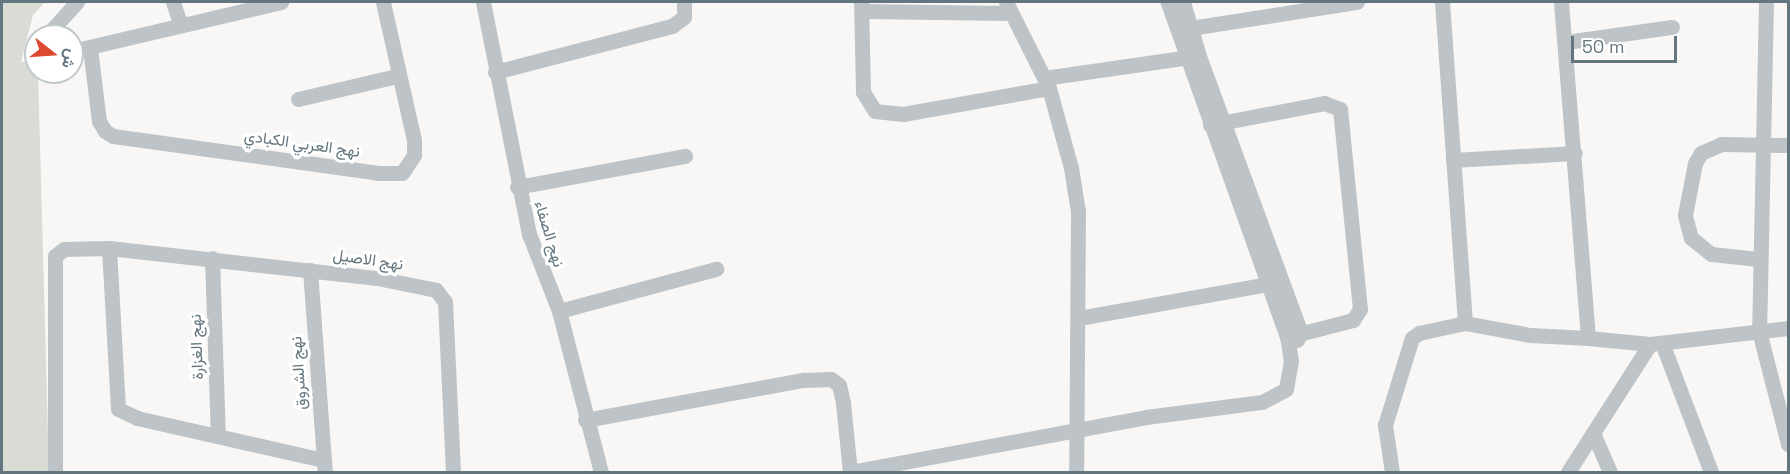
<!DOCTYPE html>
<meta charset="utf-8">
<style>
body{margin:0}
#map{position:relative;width:1790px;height:474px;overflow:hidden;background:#f8f7f5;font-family:"Space Grotesk",Vazirmatn,sans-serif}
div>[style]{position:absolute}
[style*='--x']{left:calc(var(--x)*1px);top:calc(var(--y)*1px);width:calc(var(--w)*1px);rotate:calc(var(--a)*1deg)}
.green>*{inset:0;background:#d8dcd4}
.street>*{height:15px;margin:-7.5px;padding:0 7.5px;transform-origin:7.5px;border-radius:7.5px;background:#bec3c7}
span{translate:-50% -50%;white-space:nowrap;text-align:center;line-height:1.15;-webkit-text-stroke:6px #fff;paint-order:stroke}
.street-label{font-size:16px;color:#63757f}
.frame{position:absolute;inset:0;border:3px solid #63757f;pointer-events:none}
.north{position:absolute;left:24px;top:24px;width:60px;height:60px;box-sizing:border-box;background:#fff;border:2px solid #c1c8cc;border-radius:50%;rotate:107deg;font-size:16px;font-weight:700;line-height:24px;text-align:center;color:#63757f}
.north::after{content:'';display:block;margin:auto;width:21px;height:27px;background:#de482f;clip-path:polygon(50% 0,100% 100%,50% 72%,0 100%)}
.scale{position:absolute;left:1571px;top:36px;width:106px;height:27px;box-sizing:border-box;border:3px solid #63757f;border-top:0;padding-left:8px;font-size:18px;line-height:21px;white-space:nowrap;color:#63757f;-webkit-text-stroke:4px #fff;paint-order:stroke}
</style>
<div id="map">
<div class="green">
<div style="clip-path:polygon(2px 2px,45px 2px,33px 15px,21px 62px,36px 61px,38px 72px,49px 472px,2px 472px)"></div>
</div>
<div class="street">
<div style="--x:173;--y:2;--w:23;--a:72"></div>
<div style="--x:483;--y:2;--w:237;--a:78.8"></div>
<div style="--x:529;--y:234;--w:83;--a:68.7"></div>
<div style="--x:559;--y:311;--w:166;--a:75.4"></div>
<div style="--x:861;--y:2;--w:90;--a:88.7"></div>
<div style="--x:863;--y:92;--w:22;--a:58"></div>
<div style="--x:875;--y:111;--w:28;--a:6"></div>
<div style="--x:903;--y:114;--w:148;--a:-10.1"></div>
<div style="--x:1006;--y:2;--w:96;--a:63.4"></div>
<div style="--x:1049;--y:88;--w:83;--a:74.6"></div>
<div style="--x:1071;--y:168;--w:44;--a:80.8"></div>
<div style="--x:1078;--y:211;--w:261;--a:90.4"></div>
<div style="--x:1183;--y:2;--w:56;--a:73.5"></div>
<div style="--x:1199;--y:56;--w:295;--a:69.8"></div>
<div style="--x:1301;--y:333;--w:8;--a:120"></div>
<div style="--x:1442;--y:2;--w:322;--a:85.9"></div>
<div style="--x:1465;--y:323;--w:66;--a:10.5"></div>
<div style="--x:1530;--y:335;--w:58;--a:3"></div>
<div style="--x:1561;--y:2;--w:337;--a:85.4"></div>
<div style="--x:1588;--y:338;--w:62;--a:5.5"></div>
<div style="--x:1766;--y:2;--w:329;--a:91.2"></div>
<div style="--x:1759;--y:331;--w:117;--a:75.6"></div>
<div style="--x:863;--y:11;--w:146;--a:0.8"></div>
<div style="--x:1184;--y:29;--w:175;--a:-8.9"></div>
<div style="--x:46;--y:36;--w:46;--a:-47.6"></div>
<div style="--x:1566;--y:42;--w:107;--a:-8.1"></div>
<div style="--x:90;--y:48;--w:74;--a:83"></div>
<div style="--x:99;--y:121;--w:12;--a:59"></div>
<div style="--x:105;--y:131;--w:9;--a:32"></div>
<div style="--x:113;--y:136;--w:268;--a:7.9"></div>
<div style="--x:378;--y:173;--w:24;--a:0"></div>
<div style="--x:402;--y:173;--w:22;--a:-56"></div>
<div style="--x:414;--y:155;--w:15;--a:-90"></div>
<div style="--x:414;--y:140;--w:141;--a:-102.7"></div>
<div style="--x:72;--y:51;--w:215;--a:-13.2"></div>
<div style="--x:495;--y:72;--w:183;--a:-14.6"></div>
<div style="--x:672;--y:26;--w:15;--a:-37"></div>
<div style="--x:684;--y:17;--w:15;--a:-90"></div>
<div style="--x:1044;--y:78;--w:154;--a:-8.2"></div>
<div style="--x:298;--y:99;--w:102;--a:-13.1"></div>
<div style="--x:1210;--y:125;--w:116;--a:-10.9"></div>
<div style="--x:1324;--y:103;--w:17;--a:21"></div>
<div style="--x:1340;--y:109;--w:201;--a:84.3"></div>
<div style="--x:1360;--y:309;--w:13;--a:122"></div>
<div style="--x:1353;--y:320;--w:68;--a:165.6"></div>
<div style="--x:1453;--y:160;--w:122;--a:-3.3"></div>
<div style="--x:517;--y:187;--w:171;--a:-10.5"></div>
<div style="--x:109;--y:248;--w:161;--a:86.8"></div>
<div style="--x:118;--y:409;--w:21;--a:25"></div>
<div style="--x:137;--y:418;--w:192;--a:12.7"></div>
<div style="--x:212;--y:258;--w:177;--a:88.1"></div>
<div style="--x:1758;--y:259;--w:47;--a:-173.9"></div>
<div style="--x:1711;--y:254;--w:26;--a:-141"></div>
<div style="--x:1691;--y:238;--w:24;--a:-105"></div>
<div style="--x:1685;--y:215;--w:53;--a:-79.1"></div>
<div style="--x:1695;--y:163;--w:12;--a:-59"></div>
<div style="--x:1701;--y:153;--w:22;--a:-24"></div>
<div style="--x:1721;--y:144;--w:67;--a:0.9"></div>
<div style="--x:310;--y:270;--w:203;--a:85.8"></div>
<div style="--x:559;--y:311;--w:163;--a:-15"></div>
<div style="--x:1079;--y:318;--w:198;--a:-10.2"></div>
<div style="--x:1662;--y:343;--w:138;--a:69.2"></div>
<div style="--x:585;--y:420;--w:223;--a:-10.4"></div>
<div style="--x:804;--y:380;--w:27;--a:-2"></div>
<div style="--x:831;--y:379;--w:10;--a:37"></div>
<div style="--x:839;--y:385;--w:18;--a:77"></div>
<div style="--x:843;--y:403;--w:69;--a:84.2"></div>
<div style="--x:1593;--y:433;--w:43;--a:66.4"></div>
<div style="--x:55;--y:472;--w:216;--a:-90"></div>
<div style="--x:55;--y:256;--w:11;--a:-38"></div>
<div style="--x:64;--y:249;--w:45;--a:-1.3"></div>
<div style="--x:109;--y:248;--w:270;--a:6.4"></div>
<div style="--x:377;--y:278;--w:60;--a:11.5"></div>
<div style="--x:436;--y:290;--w:15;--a:53"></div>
<div style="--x:445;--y:302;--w:170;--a:87.3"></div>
<div style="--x:850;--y:472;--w:301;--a:-10.5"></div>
<div style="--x:1146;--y:417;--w:117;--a:-7.4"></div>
<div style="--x:1262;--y:402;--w:27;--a:-28"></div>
<div style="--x:1286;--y:389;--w:28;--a:-80"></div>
<div style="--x:1291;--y:361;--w:24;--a:-99"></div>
<div style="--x:1287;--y:337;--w:356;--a:-109.6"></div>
<div style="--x:1392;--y:472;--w:48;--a:-98.5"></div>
<div style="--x:1385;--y:425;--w:91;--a:-72.8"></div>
<div style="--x:1412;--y:338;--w:9;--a:-36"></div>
<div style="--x:1419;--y:333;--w:47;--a:-12.3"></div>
<div style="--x:1568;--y:472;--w:152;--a:-57.4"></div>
<div style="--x:1650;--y:344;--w:139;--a:-6.6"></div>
</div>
<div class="street-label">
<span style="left:302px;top:144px;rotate:8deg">نهج العربي الكبادي</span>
<span style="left:549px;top:234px;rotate:73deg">نهج الصفاء</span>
<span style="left:368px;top:260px;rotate:8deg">نهج الاصيل</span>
<span style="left:197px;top:347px;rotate:-92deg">نهج الغزارة</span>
<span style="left:299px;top:373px;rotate:-94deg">نهج الشروق</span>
</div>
<div class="frame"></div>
<div class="north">ش</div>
<div class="scale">50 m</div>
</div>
